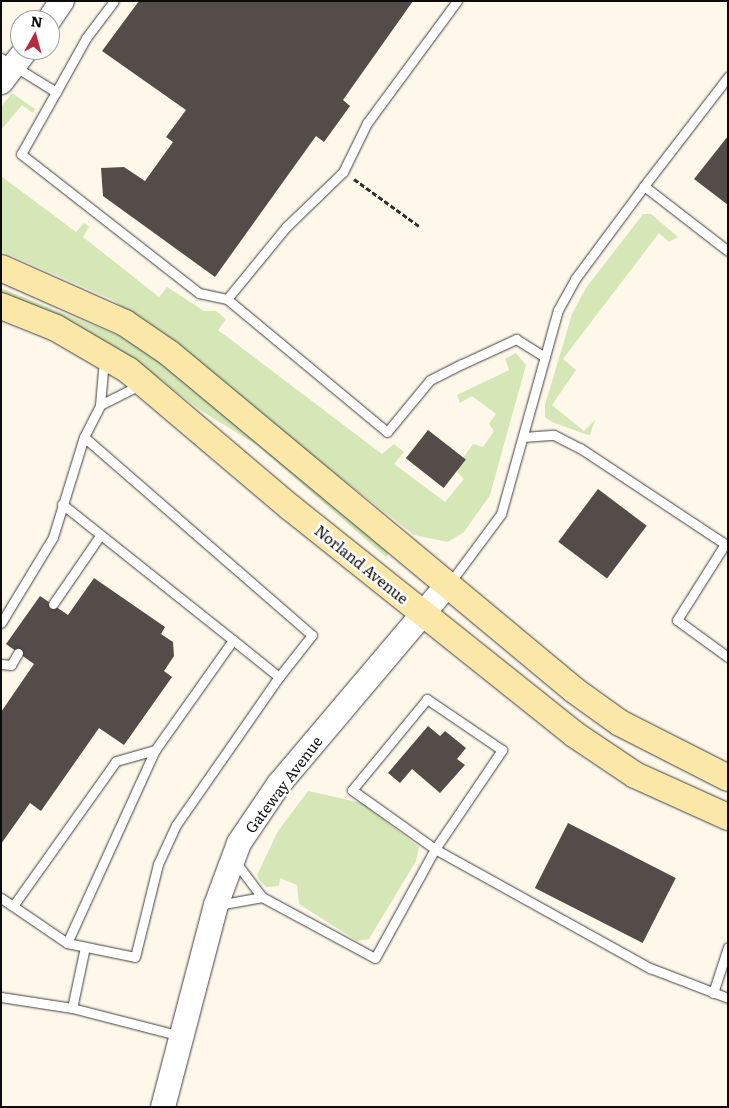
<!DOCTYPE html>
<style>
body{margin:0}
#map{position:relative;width:729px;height:1108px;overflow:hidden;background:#fef8eb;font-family:Literata,serif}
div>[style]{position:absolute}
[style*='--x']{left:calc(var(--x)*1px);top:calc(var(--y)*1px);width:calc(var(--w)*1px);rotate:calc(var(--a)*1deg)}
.green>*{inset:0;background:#d5e6b7}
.building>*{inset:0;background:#544c49;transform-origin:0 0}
.path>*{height:3px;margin-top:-1.5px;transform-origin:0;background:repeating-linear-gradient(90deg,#2e2e2e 0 5px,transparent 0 7.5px)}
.roads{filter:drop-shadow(0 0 1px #3f3f3f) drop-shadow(0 0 1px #3f3f3f)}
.service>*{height:9px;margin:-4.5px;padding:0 4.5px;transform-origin:4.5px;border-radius:4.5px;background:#fff}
.tertiary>*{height:24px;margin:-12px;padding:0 12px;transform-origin:12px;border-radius:12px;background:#fff}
.secondary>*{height:26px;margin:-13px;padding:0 13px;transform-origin:13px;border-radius:13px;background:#fbe8a9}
span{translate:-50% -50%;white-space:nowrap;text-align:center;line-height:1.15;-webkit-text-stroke:5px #fff;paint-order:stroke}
.street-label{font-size:15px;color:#0c0c0c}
.frame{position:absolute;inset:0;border:2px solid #0c0c0c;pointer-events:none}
.north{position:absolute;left:10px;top:10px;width:50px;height:50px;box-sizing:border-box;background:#fff;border:1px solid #9e9e9e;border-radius:50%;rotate:7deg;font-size:14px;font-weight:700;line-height:20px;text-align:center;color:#0c0c0c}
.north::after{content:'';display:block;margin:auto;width:18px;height:22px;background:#b52b42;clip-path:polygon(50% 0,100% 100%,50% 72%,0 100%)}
</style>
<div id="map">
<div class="green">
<div style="clip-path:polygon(12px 93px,35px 109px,33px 113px,22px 105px,1px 130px,1px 107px)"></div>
<div style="clip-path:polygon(1px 176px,76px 232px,84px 223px,89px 227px,83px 237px,159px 297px,167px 287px,204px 311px,216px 311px,226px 319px,218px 330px,382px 454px,394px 444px,404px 452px,394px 464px,445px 502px,464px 479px,457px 472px,463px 458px,473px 444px,483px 447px,494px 431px,489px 424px,496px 414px,472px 396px,460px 403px,457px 395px,509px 370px,505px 359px,516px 353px,526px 365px,490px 495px,464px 532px,448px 542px,414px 535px,113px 300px,1px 251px)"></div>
<div style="clip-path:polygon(643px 214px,651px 214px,678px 237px,669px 242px,659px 233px,563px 359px,576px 370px,552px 405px,584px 431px,595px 420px,590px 435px,585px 434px,552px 422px,545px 417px,545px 405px,572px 314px,586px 288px)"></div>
<div style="clip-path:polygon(1px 288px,139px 344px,390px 551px,386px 557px,257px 445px,200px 410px,148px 370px,1px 293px)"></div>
<div style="clip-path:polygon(308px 791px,362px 803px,419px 847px,416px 861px,369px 939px,357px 941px,299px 904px,297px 885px,280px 878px,279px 886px,266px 887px,260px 881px,257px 875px,278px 831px)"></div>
</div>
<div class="building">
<div style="clip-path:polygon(139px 1px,413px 1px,343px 100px,350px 106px,324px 142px,316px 136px,215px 277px,103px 196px,101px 168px,124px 167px,145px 181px,173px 142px,166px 137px,186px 110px,102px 51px)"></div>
<div style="clip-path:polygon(728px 136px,728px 205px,694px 179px)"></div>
<div style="left:428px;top:430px;width:48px;height:36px;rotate:38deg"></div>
<div style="left:598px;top:489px;width:61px;height:66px;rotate:37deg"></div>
<div style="clip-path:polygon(94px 578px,165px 627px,161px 634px,173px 642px,174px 656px,164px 671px,172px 677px,124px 745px,99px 728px,41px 811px,30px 803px,1px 844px,1px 712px,34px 664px,6px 644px,40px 596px,68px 615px)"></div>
<div style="clip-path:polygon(428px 726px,440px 736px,445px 731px,466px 748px,457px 759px,465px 765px,440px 793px,412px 769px,400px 783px,388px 773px)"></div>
<div style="left:568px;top:823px;width:121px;height:73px;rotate:27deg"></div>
</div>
<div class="path">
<div style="--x:354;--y:179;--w:80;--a:35.9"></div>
</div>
<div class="roads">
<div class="service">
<div style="--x:1;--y:58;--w:65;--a:31.7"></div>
<div style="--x:56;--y:92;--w:71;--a:119.4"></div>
<div style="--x:21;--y:154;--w:226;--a:38"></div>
<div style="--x:199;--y:293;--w:29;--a:12"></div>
<div style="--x:227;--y:299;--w:93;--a:-50.7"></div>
<div style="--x:286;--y:227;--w:79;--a:-44"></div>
<div style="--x:343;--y:172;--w:55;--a:-63.9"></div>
<div style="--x:367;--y:123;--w:152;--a:-53.6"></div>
<div style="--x:56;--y:92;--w:62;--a:-60.9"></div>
<div style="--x:86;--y:38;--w:46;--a:-52.9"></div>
<div style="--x:644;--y:186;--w:138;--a:-52.4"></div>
<div style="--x:227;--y:299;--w:208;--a:39.7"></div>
<div style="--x:387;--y:432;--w:67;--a:-50.4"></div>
<div style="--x:430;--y:380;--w:36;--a:-27"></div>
<div style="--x:462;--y:364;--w:60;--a:-24.8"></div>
<div style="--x:516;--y:339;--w:34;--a:32"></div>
<div style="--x:100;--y:405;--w:45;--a:-26.6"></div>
<div style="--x:84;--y:437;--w:36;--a:-63"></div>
<div style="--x:100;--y:405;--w:46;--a:-85"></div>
<div style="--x:523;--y:437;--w:31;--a:-4"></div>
<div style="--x:554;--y:435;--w:29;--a:27"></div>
<div style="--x:580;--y:448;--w:178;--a:33.5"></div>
<div style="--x:62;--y:504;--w:218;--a:38.5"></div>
<div style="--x:725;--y:544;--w:90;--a:122.3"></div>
<div style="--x:677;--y:620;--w:63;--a:36"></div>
<div style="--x:449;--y:584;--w:87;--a:-53.4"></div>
<div style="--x:501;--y:514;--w:212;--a:-74.4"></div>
<div style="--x:558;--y:310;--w:35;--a:-61"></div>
<div style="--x:575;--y:279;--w:116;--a:-53.4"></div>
<div style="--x:644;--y:186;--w:106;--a:37.7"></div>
<div style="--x:53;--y:604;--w:81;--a:-55.5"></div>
<div style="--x:1;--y:623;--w:100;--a:-58.8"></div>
<div style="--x:53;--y:537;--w:105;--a:-72.8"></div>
<div style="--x:84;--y:437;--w:302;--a:41"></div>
<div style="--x:312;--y:635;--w:53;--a:128.2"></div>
<div style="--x:1;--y:664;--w:10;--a:6"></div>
<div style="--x:11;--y:665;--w:14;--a:-60"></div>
<div style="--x:234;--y:860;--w:46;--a:52.9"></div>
<div style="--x:262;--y:897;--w:128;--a:28.4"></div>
<div style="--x:375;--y:958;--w:124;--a:-61.2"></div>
<div style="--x:435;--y:849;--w:120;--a:-55.9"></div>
<div style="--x:502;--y:750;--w:91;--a:-145.8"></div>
<div style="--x:427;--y:699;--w:118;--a:129.5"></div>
<div style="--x:352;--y:790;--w:102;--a:35.4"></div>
<div style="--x:435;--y:849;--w:246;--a:29"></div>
<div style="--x:650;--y:968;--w:84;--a:21"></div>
<div style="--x:1;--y:898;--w:80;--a:34.3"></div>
<div style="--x:67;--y:943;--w:69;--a:11.6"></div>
<div style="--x:135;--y:957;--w:96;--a:-76.1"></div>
<div style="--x:158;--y:864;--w:43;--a:-65.2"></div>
<div style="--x:176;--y:825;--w:180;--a:-55.2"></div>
<div style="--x:279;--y:677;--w:59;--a:-141.2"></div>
<div style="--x:233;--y:640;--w:135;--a:125.3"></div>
<div style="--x:155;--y:750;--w:212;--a:114.5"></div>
<div style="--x:218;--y:905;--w:45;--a:-10.3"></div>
<div style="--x:13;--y:906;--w:178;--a:-54.6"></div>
<div style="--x:116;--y:761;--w:41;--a:-15.8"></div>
<div style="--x:713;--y:993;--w:48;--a:-71.9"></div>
<div style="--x:1;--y:997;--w:72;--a:8.8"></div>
<div style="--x:72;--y:1008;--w:113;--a:14.4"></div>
<div style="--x:72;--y:1008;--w:62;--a:-78"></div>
</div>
<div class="tertiary">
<div style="--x:49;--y:20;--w:23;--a:-56"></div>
<div style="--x:1;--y:82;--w:41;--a:-52"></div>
<div style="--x:163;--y:1107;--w:209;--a:-75.3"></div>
<div style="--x:216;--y:905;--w:66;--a:-69.6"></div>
<div style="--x:239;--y:843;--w:71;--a:-55.9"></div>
<div style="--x:279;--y:784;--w:262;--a:-49.8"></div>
</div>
<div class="secondary">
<div style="--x:1;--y:268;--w:136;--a:23.9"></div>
<div style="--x:125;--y:323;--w:53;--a:34.3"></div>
<div style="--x:169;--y:353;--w:527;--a:39.76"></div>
<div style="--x:574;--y:690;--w:57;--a:35.7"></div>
<div style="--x:620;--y:723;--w:121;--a:27"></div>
<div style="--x:1;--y:306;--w:59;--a:21.8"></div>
<div style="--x:56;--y:328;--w:83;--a:30.3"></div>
<div style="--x:128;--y:370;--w:214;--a:40.3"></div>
<div style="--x:291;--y:508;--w:362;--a:38.6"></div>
<div style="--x:574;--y:734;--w:73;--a:33.9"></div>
<div style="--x:635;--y:775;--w:102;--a:24.3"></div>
</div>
</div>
<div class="street-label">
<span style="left:362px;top:564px;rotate:39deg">Norland Avenue</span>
<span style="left:283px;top:784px;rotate:-53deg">Gateway Avenue</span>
</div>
<div class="frame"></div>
<div class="north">N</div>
</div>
